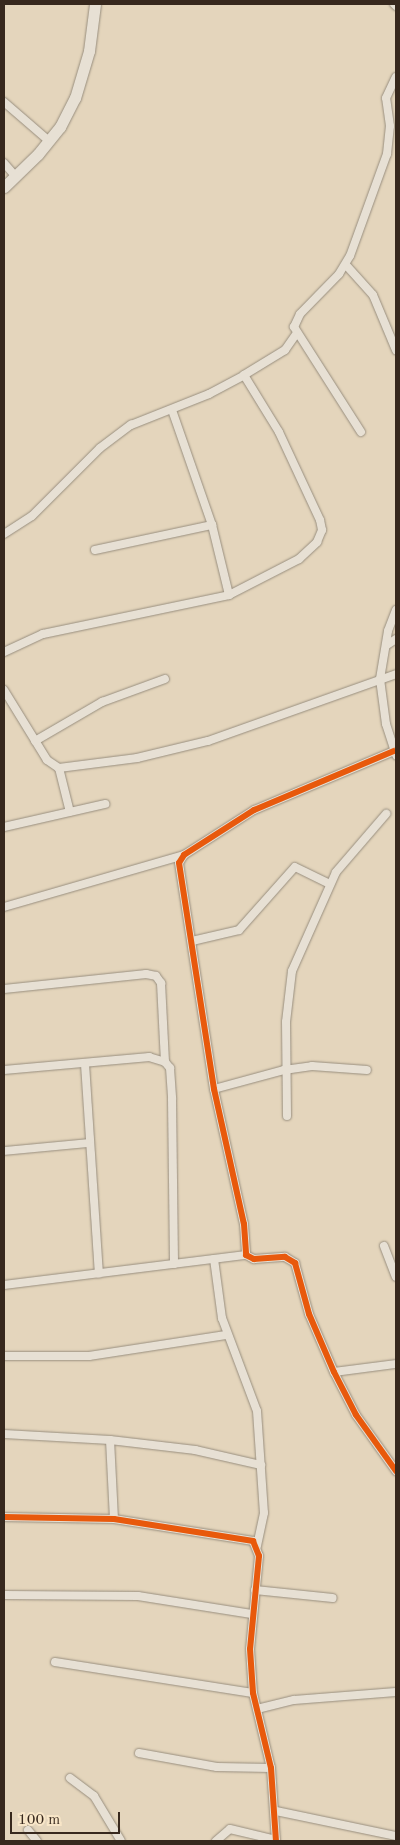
<!DOCTYPE html>
<style>
body{margin:0}
#map{position:relative;width:400px;height:1845px;overflow:hidden;background:#e4d5bc;font-family:"Old Standard TT",serif}
div>[style]{position:absolute}
[style*='--x']{left:calc(var(--x)*1px);top:calc(var(--y)*1px);width:calc(var(--w)*1px);rotate:calc(var(--a)*1deg)}
.roads{filter:drop-shadow(0 0 1px #988e7e) drop-shadow(0 0 1px #988e7e)}
.street>*{height:8px;margin:-4px;padding:0 4px;transform-origin:4px;border-radius:4px;background:#e7e0d4}
.secondary>*{height:11px;margin:-5.5px;padding:0 5.5px;transform-origin:5.5px;border-radius:5.5px;background:#e7e0d4}
.cycleway>*{height:6px;margin:-3px;padding:0 3px;transform-origin:3px;border-radius:3px;background:#e8590c}
span{translate:-50% -50%;white-space:nowrap;text-align:center;line-height:1.15;-webkit-text-stroke:4px #f8e6c8;paint-order:stroke}
.frame{position:absolute;inset:0;border:5px solid #37281d;pointer-events:none}
.scale{position:absolute;left:10px;top:1812px;width:110px;height:22px;box-sizing:border-box;border:2px solid #37281d;border-top:0;padding-left:6px;font-size:15px;line-height:18px;white-space:nowrap;color:#37281d;-webkit-text-stroke:4px #f8e6c8;paint-order:stroke}
</style>
<div id="map">
<div class="roads">
<div class="street">
<div style="--x:394;--y:4;--w:3;--a:45"></div>
<div style="--x:4;--y:102;--w:60;--a:40.9"></div>
<div style="--x:4;--y:163;--w:18;--a:49"></div>
<div style="--x:346;--y:265;--w:40;--a:48"></div>
<div style="--x:373;--y:295;--w:60;--a:67.3"></div>
<div style="--x:172;--y:410;--w:122;--a:70.8"></div>
<div style="--x:212;--y:525;--w:72;--a:76.3"></div>
<div style="--x:361;--y:432;--w:125;--a:-122.5"></div>
<div style="--x:294;--y:327;--w:14;--a:-65"></div>
<div style="--x:300;--y:314;--w:56;--a:-45.7"></div>
<div style="--x:339;--y:274;--w:21;--a:-59"></div>
<div style="--x:350;--y:256;--w:109;--a:-70.1"></div>
<div style="--x:387;--y:154;--w:28;--a:-84"></div>
<div style="--x:390;--y:126;--w:28;--a:-98"></div>
<div style="--x:386;--y:98;--w:23;--a:-65"></div>
<div style="--x:4;--y:534;--w:33;--a:-33"></div>
<div style="--x:32;--y:516;--w:96;--a:-45"></div>
<div style="--x:100;--y:448;--w:39;--a:-37"></div>
<div style="--x:131;--y:425;--w:84;--a:-21.7"></div>
<div style="--x:209;--y:394;--w:40;--a:-28"></div>
<div style="--x:244;--y:375;--w:48;--a:-31.4"></div>
<div style="--x:285;--y:350;--w:21;--a:-55"></div>
<div style="--x:95;--y:550;--w:120;--a:-12.1"></div>
<div style="--x:396;--y:610;--w:22;--a:111"></div>
<div style="--x:388;--y:631;--w:49;--a:99.5"></div>
<div style="--x:380;--y:679;--w:45;--a:82.4"></div>
<div style="--x:386;--y:724;--w:33;--a:72"></div>
<div style="--x:387;--y:645;--w:11;--a:-34"></div>
<div style="--x:4;--y:652;--w:43;--a:-24.8"></div>
<div style="--x:43;--y:634;--w:190;--a:-11.8"></div>
<div style="--x:229;--y:595;--w:79;--a:-27.2"></div>
<div style="--x:299;--y:559;--w:25;--a:-43"></div>
<div style="--x:317;--y:542;--w:13;--a:-67"></div>
<div style="--x:322;--y:530;--w:10;--a:-101"></div>
<div style="--x:320;--y:520;--w:97;--a:-115"></div>
<div style="--x:279;--y:432;--w:67;--a:-121.6"></div>
<div style="--x:4;--y:690;--w:82;--a:58.4"></div>
<div style="--x:47;--y:760;--w:14;--a:34"></div>
<div style="--x:59;--y:768;--w:79;--a:-7.3"></div>
<div style="--x:137;--y:758;--w:73;--a:-13.5"></div>
<div style="--x:208;--y:741;--w:200;--a:-19.6"></div>
<div style="--x:35;--y:741;--w:78;--a:-30.2"></div>
<div style="--x:102;--y:702;--w:67;--a:-20.1"></div>
<div style="--x:394;--y:751;--w:152;--a:157.1"></div>
<div style="--x:254;--y:810;--w:83;--a:147.3"></div>
<div style="--x:184;--y:855;--w:9;--a:122"></div>
<div style="--x:179;--y:863;--w:229;--a:81.2"></div>
<div style="--x:214;--y:1089;--w:138;--a:77.5"></div>
<div style="--x:244;--y:1224;--w:31;--a:86"></div>
<div style="--x:246;--y:1255;--w:9;--a:27"></div>
<div style="--x:254;--y:1259;--w:31;--a:-4"></div>
<div style="--x:285;--y:1257;--w:12;--a:31"></div>
<div style="--x:295;--y:1263;--w:53;--a:74.6"></div>
<div style="--x:309;--y:1314;--w:63;--a:66.7"></div>
<div style="--x:334;--y:1372;--w:48;--a:62.9"></div>
<div style="--x:356;--y:1415;--w:69;--a:54.5"></div>
<div style="--x:59;--y:768;--w:45;--a:76"></div>
<div style="--x:4;--y:827;--w:104;--a:-12.8"></div>
<div style="--x:4;--y:907;--w:187;--a:-16.1"></div>
<div style="--x:192;--y:941;--w:48;--a:-13.2"></div>
<div style="--x:239;--y:930;--w:84;--a:-48.4"></div>
<div style="--x:295;--y:867;--w:39;--a:26"></div>
<div style="--x:4;--y:989;--w:143;--a:-6"></div>
<div style="--x:146;--y:974;--w:10;--a:11"></div>
<div style="--x:156;--y:976;--w:9;--a:54"></div>
<div style="--x:161;--y:983;--w:79;--a:87.1"></div>
<div style="--x:85;--y:1064;--w:210;--a:86.2"></div>
<div style="--x:4;--y:1070;--w:146;--a:-5.1"></div>
<div style="--x:149;--y:1057;--w:17;--a:17"></div>
<div style="--x:165;--y:1062;--w:8;--a:50"></div>
<div style="--x:170;--y:1068;--w:31;--a:86"></div>
<div style="--x:172;--y:1099;--w:165;--a:89.3"></div>
<div style="--x:214;--y:1089;--w:73;--a:-15.2"></div>
<div style="--x:284;--y:1070;--w:28;--a:-8"></div>
<div style="--x:312;--y:1066;--w:55;--a:4.2"></div>
<div style="--x:287;--y:1116;--w:94;--a:-90.6"></div>
<div style="--x:286;--y:1022;--w:51;--a:-83.3"></div>
<div style="--x:292;--y:971;--w:108;--a:-66"></div>
<div style="--x:336;--y:872;--w:77;--a:-49.2"></div>
<div style="--x:4;--y:1151;--w:85;--a:-5.4"></div>
<div style="--x:384;--y:1246;--w:33;--a:69"></div>
<div style="--x:214;--y:1259;--w:60;--a:82.3"></div>
<div style="--x:222;--y:1318;--w:99;--a:69.4"></div>
<div style="--x:257;--y:1411;--w:102;--a:86.1"></div>
<div style="--x:264;--y:1513;--w:34;--a:102"></div>
<div style="--x:4;--y:1285;--w:244;--a:-7.1"></div>
<div style="--x:4;--y:1356;--w:85;--a:0"></div>
<div style="--x:89;--y:1356;--w:140;--a:-8.7"></div>
<div style="--x:334;--y:1372;--w:63;--a:-7.4"></div>
<div style="--x:4;--y:1434;--w:106;--a:3.2"></div>
<div style="--x:110;--y:1440;--w:86;--a:6.7"></div>
<div style="--x:195;--y:1450;--w:68;--a:12.8"></div>
<div style="--x:110;--y:1440;--w:79;--a:87.1"></div>
<div style="--x:4;--y:1517;--w:110;--a:1"></div>
<div style="--x:114;--y:1519;--w:141;--a:9"></div>
<div style="--x:253;--y:1541;--w:16;--a:68"></div>
<div style="--x:259;--y:1556;--w:93;--a:95.5"></div>
<div style="--x:250;--y:1649;--w:44;--a:86.1"></div>
<div style="--x:253;--y:1693;--w:77;--a:76.5"></div>
<div style="--x:271;--y:1768;--w:73;--a:86.1"></div>
<div style="--x:255;--y:1590;--w:78;--a:5.9"></div>
<div style="--x:4;--y:1595;--w:134;--a:0.4"></div>
<div style="--x:138;--y:1596;--w:115;--a:9"></div>
<div style="--x:55;--y:1662;--w:200;--a:8.9"></div>
<div style="--x:257;--y:1709;--w:38;--a:-14"></div>
<div style="--x:294;--y:1700;--w:102;--a:-4.5"></div>
<div style="--x:139;--y:1753;--w:79;--a:10.2"></div>
<div style="--x:217;--y:1767;--w:54;--a:1.1"></div>
<div style="--x:70;--y:1778;--w:30;--a:37"></div>
<div style="--x:94;--y:1796;--w:52;--a:59"></div>
<div style="--x:276;--y:1811;--w:123;--a:11.8"></div>
<div style="--x:28;--y:1830;--w:14;--a:51"></div>
<div style="--x:216;--y:1841;--w:18;--a:-41"></div>
<div style="--x:230;--y:1829;--w:47;--a:13.4"></div>
</div>
<div class="secondary">
<div style="--x:4;--y:187;--w:47;--a:-44.1"></div>
<div style="--x:38;--y:154;--w:35;--a:-51"></div>
<div style="--x:60;--y:127;--w:33;--a:-63"></div>
<div style="--x:75;--y:98;--w:49;--a:-73.4"></div>
<div style="--x:89;--y:51;--w:47;--a:-82.7"></div>
</div>
</div>
<div class="cycleway">
<div style="--x:394;--y:751;--w:152;--a:157.1"></div>
<div style="--x:254;--y:810;--w:83;--a:147.3"></div>
<div style="--x:184;--y:855;--w:9;--a:122"></div>
<div style="--x:179;--y:863;--w:229;--a:81.2"></div>
<div style="--x:214;--y:1089;--w:138;--a:77.5"></div>
<div style="--x:244;--y:1224;--w:31;--a:86"></div>
<div style="--x:246;--y:1255;--w:9;--a:27"></div>
<div style="--x:254;--y:1259;--w:31;--a:-4"></div>
<div style="--x:285;--y:1257;--w:12;--a:31"></div>
<div style="--x:295;--y:1263;--w:53;--a:74.6"></div>
<div style="--x:309;--y:1314;--w:63;--a:66.7"></div>
<div style="--x:334;--y:1372;--w:48;--a:62.9"></div>
<div style="--x:356;--y:1415;--w:69;--a:54.5"></div>
<div style="--x:4;--y:1517;--w:110;--a:1"></div>
<div style="--x:114;--y:1519;--w:141;--a:9"></div>
<div style="--x:253;--y:1541;--w:16;--a:68"></div>
<div style="--x:259;--y:1556;--w:93;--a:95.5"></div>
<div style="--x:250;--y:1649;--w:44;--a:86.1"></div>
<div style="--x:253;--y:1693;--w:77;--a:76.5"></div>
<div style="--x:271;--y:1768;--w:73;--a:86.1"></div>
</div>
<div class="frame"></div>
<div class="scale">100 m</div>
</div>
